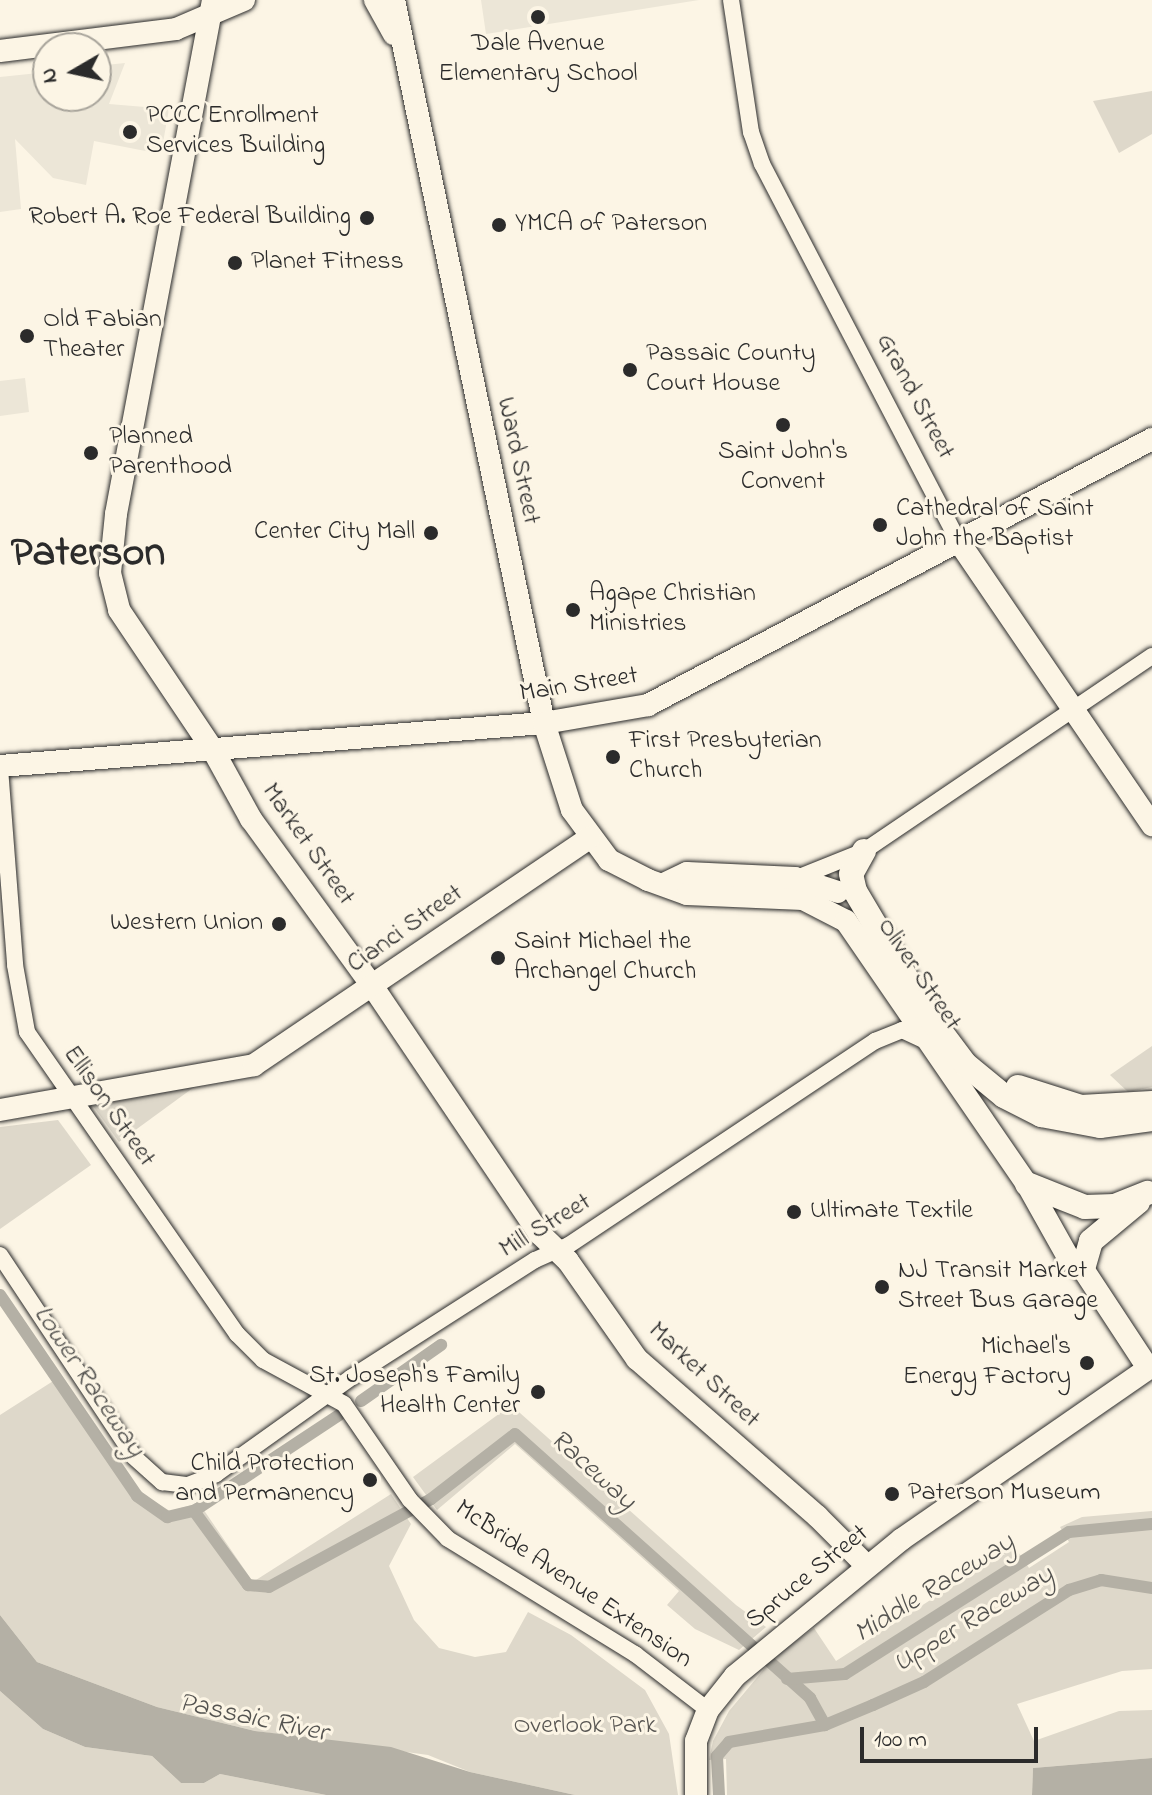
<!DOCTYPE html>
<style>
body{margin:0}
#map{position:relative;width:1152px;height:1795px;overflow:hidden;background:#fcf5e5;font-family:"Indie Flower",sans-serif}
div>[style]{position:absolute}
[style*='--x']{left:calc(var(--x)*1px);top:calc(var(--y)*1px);width:calc(var(--w)*1px);rotate:calc(var(--a)*1deg)}
.built>*{inset:0;background:#ece6d7}
.green>*{inset:0;background:#ded8ca}
.water>*{inset:0;background:#b4b0a5}
.canal>*{height:12px;margin:-6px;padding:0 6px;transform-origin:6px;border-radius:6px;background:#b4b0a5}
.roads{filter:drop-shadow(0 0 2px #2b2b2b) drop-shadow(0 0 2px #2b2b2b)}
.minor>*{height:16px;margin:-8px;padding:0 8px;transform-origin:8px;border-radius:8px;background:#fcf5e5}
.major>*{height:22px;margin:-11px;padding:0 11px;transform-origin:11px;border-radius:11px;background:#fcf5e5}
.highway>*{height:24px;margin:-12px;padding:0 12px;transform-origin:12px;border-radius:12px;background:#fcf5e5}
.dots>*{width:22px;height:22px;translate:-50% -50%;box-sizing:border-box;border:4px solid #fcf5e5;border-radius:50%}
span{translate:-50% -50%;white-space:nowrap;text-align:center;line-height:1.15;-webkit-text-stroke:6px #fcf5e5;paint-order:stroke}
.poi-label{font-size:26px;color:#2b2b2b}
.left{translate:0 -50%;text-align:left}
.right{translate:-100% -50%;text-align:right}
.street-label{font-size:26px;color:#2b2b2b}
.park-label{font-size:26px;color:#585653}
.water-label{font-size:28px;color:#545350;font-style:italic}
.town-label{font-size:42px;color:#2b2b2b;font-weight:700}
.north{position:absolute;left:32px;top:32px;width:80px;height:80px;box-sizing:border-box;background:#fcf5e5;border:2px solid #a8a49b;border-radius:50%;rotate:261deg;font-size:22px;font-weight:700;line-height:32px;text-align:center;color:#2b2b2b}
.north::after{content:'';display:block;margin:auto;width:28px;height:36px;background:#2b2b2b;clip-path:polygon(50% 0,100% 100%,50% 72%,0 100%)}
.scale{position:absolute;left:860px;top:1727px;width:178px;height:36px;box-sizing:border-box;border:4px solid #2b2b2b;border-top:0;padding-left:10px;font-size:24px;line-height:28px;white-space:nowrap;color:#2b2b2b;-webkit-text-stroke:6px #fcf5e5;paint-order:stroke}
</style>
<div id="map">
<div class="built">
<div style="clip-path:polygon(481px 0,699px 0,486px 34px)"></div>
<div style="clip-path:polygon(125px 63px,109px 104px,169px 109px,161px 154px,94px 141px,86px 185px,53px 178px,15px 139px,21px 209px,0 212px,0 77px,48px 72px,48px 96px,96px 96px,96px 66px)"></div>
<div style="clip-path:polygon(25px 378px,29px 412px,0 416px,0 381px)"></div>
</div>
<div class="green">
<div style="clip-path:polygon(1152px 91px,1152px 134px,1119px 153px,1093px 101px)"></div>
<div style="clip-path:polygon(1152px 1046px,1152px 1087px,1128px 1092px,1110px 1075px)"></div>
<div style="clip-path:polygon(197px 1085px,119px 1142px,93px 1106px)"></div>
<div style="clip-path:polygon(58px 1120px,91px 1165px,0 1229px,0 1127px)"></div>
<div style="clip-path:polygon(61px 1376px,142px 1494px,170px 1511px,199px 1503px,253px 1582px,391px 1494px,411px 1524px,389px 1566px,414px 1620px,439px 1648px,475px 1657px,506px 1652px,528px 1612px,571px 1635px,645px 1690px,669px 1734px,678px 1795px,575px 1795px,470px 1772px,428px 1755px,255px 1731px,157px 1707px,37px 1662px,0 1615px,0 1415px)"></div>
<div style="clip-path:polygon(511px 1405px,736px 1605px,766px 1627px,739px 1650px,695px 1629px,667px 1605px,679px 1591px,515px 1444px,437px 1510px,413px 1477px)"></div>
<div style="clip-path:polygon(1152px 1511px,1152px 1669px,1122px 1671px,1017px 1704px,1034px 1741px,1119px 1711px,1152px 1710px,1152px 1758px,1033px 1768px,1032px 1795px,727px 1795px,726px 1759px,709px 1760px,713px 1741px,729px 1711px,775px 1656px,814px 1628px,836px 1661px,1014px 1546px,1029px 1568px,1069px 1542px,1060px 1527px,1082px 1517px)"></div>
<div style="clip-path:polygon(0 1691px,43px 1729px,85px 1747px,152px 1756px,181px 1783px,204px 1783px,220px 1774px,326px 1795px,0 1795px)"></div>
</div>
<div class="water">
<div style="clip-path:polygon(0 1615px,37px 1662px,157px 1707px,255px 1731px,391px 1747px,470px 1772px,575px 1795px,326px 1795px,220px 1774px,204px 1783px,181px 1783px,152px 1756px,85px 1747px,43px 1729px,0 1691px)"></div>
<div style="clip-path:polygon(1152px 1758px,1152px 1795px,1032px 1795px,1033px 1768px)"></div>
</div>
<div class="canal">
<div style="--x:0;--y:1295;--w:243;--a:55.7"></div>
<div style="--x:137;--y:1496;--w:37;--a:35"></div>
<div style="--x:167;--y:1517;--w:28;--a:-13"></div>
<div style="--x:194;--y:1511;--w:92;--a:53.9"></div>
<div style="--x:248;--y:1585;--w:21;--a:5"></div>
<div style="--x:269;--y:1587;--w:184;--a:-28.5"></div>
<div style="--x:431;--y:1499;--w:106;--a:-37.7"></div>
<div style="--x:515;--y:1434;--w:396;--a:41.8"></div>
<div style="--x:810;--y:1698;--w:31;--a:61"></div>
<div style="--x:361;--y:1401;--w:98;--a:-35"></div>
<div style="--x:194;--y:1511;--w:174;--a:-33.5"></div>
<div style="--x:787;--y:1679;--w:58;--a:-4.9"></div>
<div style="--x:845;--y:1674;--w:265;--a:-32.4"></div>
<div style="--x:1069;--y:1532;--w:83;--a:-5.5"></div>
<div style="--x:719;--y:1795;--w:39;--a:-93"></div>
<div style="--x:717;--y:1756;--w:18;--a:-49"></div>
<div style="--x:729;--y:1742;--w:97;--a:-10"></div>
<div style="--x:825;--y:1725;--w:52;--a:-22.6"></div>
<div style="--x:873;--y:1705;--w:56;--a:-24.3"></div>
<div style="--x:924;--y:1682;--w:172;--a:-32.4"></div>
<div style="--x:1069;--y:1590;--w:34;--a:-17"></div>
<div style="--x:1101;--y:1580;--w:52;--a:8.9"></div>
</div>
<div class="roads">
<div class="minor">
<div style="--x:731;--y:0;--w:134;--a:81.4"></div>
<div style="--x:751;--y:132;--w:34;--a:71"></div>
<div style="--x:762;--y:164;--w:426;--a:62.5"></div>
<div style="--x:0;--y:768;--w:198;--a:85.6"></div>
<div style="--x:15;--y:965;--w:68;--a:79.8"></div>
<div style="--x:27;--y:1032;--w:368;--a:55.2"></div>
<div style="--x:237;--y:1334;--w:37;--a:45"></div>
<div style="--x:263;--y:1360;--w:92;--a:28.5"></div>
<div style="--x:344;--y:1404;--w:116;--a:55.5"></div>
<div style="--x:410;--y:1500;--w:54;--a:45.7"></div>
<div style="--x:448;--y:1539;--w:220;--a:31.6"></div>
<div style="--x:635;--y:1654;--w:92;--a:37.5"></div>
<div style="--x:797;--y:878;--w:72;--a:-21.9"></div>
<div style="--x:864;--y:851;--w:348;--a:-34.1"></div>
<div style="--x:0;--y:1255;--w:242;--a:56.4"></div>
<div style="--x:134;--y:1457;--w:38;--a:42"></div>
<div style="--x:162;--y:1482;--w:26;--a:7"></div>
<div style="--x:188;--y:1485;--w:30;--a:-21"></div>
<div style="--x:216;--y:1474;--w:167;--a:-35.5"></div>
<div style="--x:352;--y:1377;--w:217;--a:-32.6"></div>
<div style="--x:535;--y:1260;--w:37;--a:-24"></div>
<div style="--x:569;--y:1245;--w:368;--a:-33.7"></div>
<div style="--x:875;--y:1041;--w:29;--a:-22"></div>
<div style="--x:902;--y:1030;--w:26;--a:25"></div>
</div>
<div class="major">
<div style="--x:213;--y:0;--w:523;--a:100.69"></div>
<div style="--x:116;--y:514;--w:59;--a:95.8"></div>
<div style="--x:110;--y:573;--w:38;--a:76"></div>
<div style="--x:119;--y:610;--w:169;--a:56.1"></div>
<div style="--x:213;--y:750;--w:79;--a:61.2"></div>
<div style="--x:251;--y:819;--w:208;--a:54"></div>
<div style="--x:373;--y:987;--w:297;--a:56"></div>
<div style="--x:539;--y:1233;--w:40;--a:44"></div>
<div style="--x:568;--y:1261;--w:120;--a:54.9"></div>
<div style="--x:637;--y:1359;--w:239;--a:41.1"></div>
<div style="--x:817;--y:1516;--w:71;--a:45"></div>
<div style="--x:375;--y:0;--w:39;--a:61"></div>
<div style="--x:394;--y:0;--w:738;--a:78.28"></div>
<div style="--x:544;--y:723;--w:91;--a:72.2"></div>
<div style="--x:572;--y:810;--w:62;--a:53.5"></div>
<div style="--x:609;--y:860;--w:44;--a:27.1"></div>
<div style="--x:648;--y:880;--w:41;--a:19.7"></div>
<div style="--x:687;--y:894;--w:116;--a:2.5"></div>
<div style="--x:803;--y:899;--w:48;--a:27.1"></div>
<div style="--x:846;--y:921;--w:319;--a:55.5"></div>
<div style="--x:1027;--y:1184;--w:84;--a:60.7"></div>
<div style="--x:1068;--y:1257;--w:19;--a:39"></div>
<div style="--x:1083;--y:1269;--w:118;--a:56.7"></div>
<div style="--x:0;--y:51;--w:177;--a:-7.1"></div>
<div style="--x:176;--y:29;--w:74;--a:-23.1"></div>
<div style="--x:959;--y:542;--w:343;--a:55.7"></div>
<div style="--x:0;--y:766;--w:546;--a:-4.52"></div>
<div style="--x:544;--y:723;--w:106;--a:-9.8"></div>
<div style="--x:648;--y:705;--w:570;--a:-27.82"></div>
<div style="--x:664;--y:884;--w:25;--a:-26"></div>
<div style="--x:687;--y:873;--w:108;--a:2.7"></div>
<div style="--x:795;--y:878;--w:45;--a:18"></div>
<div style="--x:0;--y:1110;--w:258;--a:-10"></div>
<div style="--x:254;--y:1065;--w:405;--a:-34.1"></div>
<div style="--x:696;--y:1795;--w:54;--a:-90"></div>
<div style="--x:696;--y:1741;--w:33;--a:-69"></div>
<div style="--x:708;--y:1710;--w:43;--a:-51.5"></div>
<div style="--x:735;--y:1676;--w:216;--a:-39.4"></div>
<div style="--x:902;--y:1539;--w:304;--a:-34.7"></div>
</div>
<div class="highway">
<div style="--x:864;--y:851;--w:26;--a:119"></div>
<div style="--x:851;--y:874;--w:17;--a:77"></div>
<div style="--x:855;--y:891;--w:145;--a:59.4"></div>
<div style="--x:929;--y:1016;--w:60;--a:53.1"></div>
<div style="--x:965;--y:1064;--w:50;--a:39.4"></div>
<div style="--x:1004;--y:1096;--w:42;--a:27.2"></div>
<div style="--x:1041;--y:1115;--w:60;--a:10.6"></div>
<div style="--x:1100;--y:1126;--w:52;--a:-7.7"></div>
<div style="--x:1018;--y:1087;--w:66;--a:17.6"></div>
<div style="--x:1081;--y:1107;--w:71;--a:-3.2"></div>
<div style="--x:1027;--y:1184;--w:62;--a:21.6"></div>
<div style="--x:1085;--y:1207;--w:30;--a:-2"></div>
<div style="--x:1115;--y:1206;--w:35;--a:-22"></div>
<div style="--x:1083;--y:1269;--w:29;--a:-74"></div>
<div style="--x:1091;--y:1241;--w:61;--a:-39.7"></div>
</div>
</div>
<div class="dots">
<div style="left:538px;top:17px;background:#2b2b2b"></div>
<div style="left:130px;top:132px;background:#2b2b2b"></div>
<div style="left:367px;top:218px;background:#2b2b2b"></div>
<div style="left:499px;top:225px;background:#2b2b2b"></div>
<div style="left:235px;top:263px;background:#2b2b2b"></div>
<div style="left:27px;top:336px;background:#2b2b2b"></div>
<div style="left:630px;top:370px;background:#2b2b2b"></div>
<div style="left:783px;top:425px;background:#2b2b2b"></div>
<div style="left:91px;top:453px;background:#2b2b2b"></div>
<div style="left:880px;top:525px;background:#2b2b2b"></div>
<div style="left:431px;top:533px;background:#2b2b2b"></div>
<div style="left:573px;top:610px;background:#2b2b2b"></div>
<div style="left:613px;top:757px;background:#2b2b2b"></div>
<div style="left:279px;top:924px;background:#2b2b2b"></div>
<div style="left:498px;top:958px;background:#2b2b2b"></div>
<div style="left:794px;top:1212px;background:#2b2b2b"></div>
<div style="left:882px;top:1287px;background:#2b2b2b"></div>
<div style="left:1087px;top:1363px;background:#2b2b2b"></div>
<div style="left:538px;top:1392px;background:#2b2b2b"></div>
<div style="left:370px;top:1480px;background:#2b2b2b"></div>
<div style="left:892px;top:1494px;background:#2b2b2b"></div>
</div>
<div class="poi-label">
<span style="left:538px;top:60px">Dale Avenue<br>Elementary School</span>
<span class="left" style="left:146px;top:132px">PCCC Enrollment<br>Services Building</span>
<span class="right" style="left:351px;top:218px">Robert A. Roe Federal Building</span>
<span class="left" style="left:515px;top:225px">YMCA of Paterson</span>
<span class="left" style="left:251px;top:263px">Planet Fitness</span>
<span class="left" style="left:43px;top:336px">Old Fabian<br>Theater</span>
<span class="left" style="left:646px;top:370px">Passaic County<br>Court House</span>
<span class="left" style="left:109px;top:453px">Planned<br>Parenthood</span>
<span style="left:783px;top:468px">Saint John's<br>Convent</span>
<span class="left" style="left:896px;top:525px">Cathedral of Saint<br>John the Baptist</span>
<span class="right" style="left:415px;top:533px">Center City Mall</span>
<span class="left" style="left:589px;top:610px">Agape Christian<br>Ministries</span>
<span class="left" style="left:629px;top:757px">First Presbyterian<br>Church</span>
<span class="right" style="left:263px;top:924px">Western Union</span>
<span class="left" style="left:514px;top:958px">Saint Michael the<br>Archangel Church</span>
<span class="left" style="left:810px;top:1212px">Ultimate Textile</span>
<span class="left" style="left:898px;top:1287px">NJ Transit Market<br>Street Bus Garage</span>
<span class="right" style="left:1071px;top:1363px">Michael's<br>Energy Factory</span>
<span class="right" style="left:520px;top:1392px">St. Joseph's Family<br>Health Center</span>
<span class="right" style="left:354px;top:1480px">Child Protection<br>and Permanency</span>
<span class="left" style="left:908px;top:1494px">Paterson Museum</span>
</div>
<div class="street-label">
<span style="left:914px;top:397px;rotate:62deg">Grand Street</span>
<span style="left:517px;top:461px;rotate:78deg">Ward Street</span>
<span style="left:579px;top:686px;rotate:-9deg">Main Street</span>
<span style="left:307px;top:845px;rotate:55deg">Market Street</span>
<span style="left:406px;top:930px;rotate:-35deg">Cianci Street</span>
<span style="left:918px;top:975px;rotate:56deg">Oliver Street</span>
<span style="left:108px;top:1107px;rotate:55deg">Ellison Street</span>
<span style="left:546px;top:1227px;rotate:-31deg">Mill Street</span>
<span style="left:703px;top:1376px;rotate:43deg">Market Street</span>
<span style="left:808px;top:1578px;rotate:-39deg">Spruce Street</span>
<span style="left:573px;top:1585px;rotate:34deg">McBride Avenue Extension</span>
</div>
<div class="park-label">
<span style="left:585px;top:1727px">Overlook Park</span>
</div>
<div class="water-label">
<span style="left:88px;top:1382px;rotate:56deg">Lower Raceway</span>
<span style="left:592px;top:1471px;rotate:42deg">Raceway</span>
<span style="left:935px;top:1589px;rotate:-32deg">Middle Raceway</span>
<span style="left:974px;top:1620px;rotate:-31deg">Upper Raceway</span>
<span style="left:253px;top:1719px;rotate:12deg">Passaic River</span>
</div>
<div class="town-label">
<span style="left:88px;top:554px">Paterson</span>
</div>
<div class="north">N</div>
<div class="scale">100 m</div>
</div>
